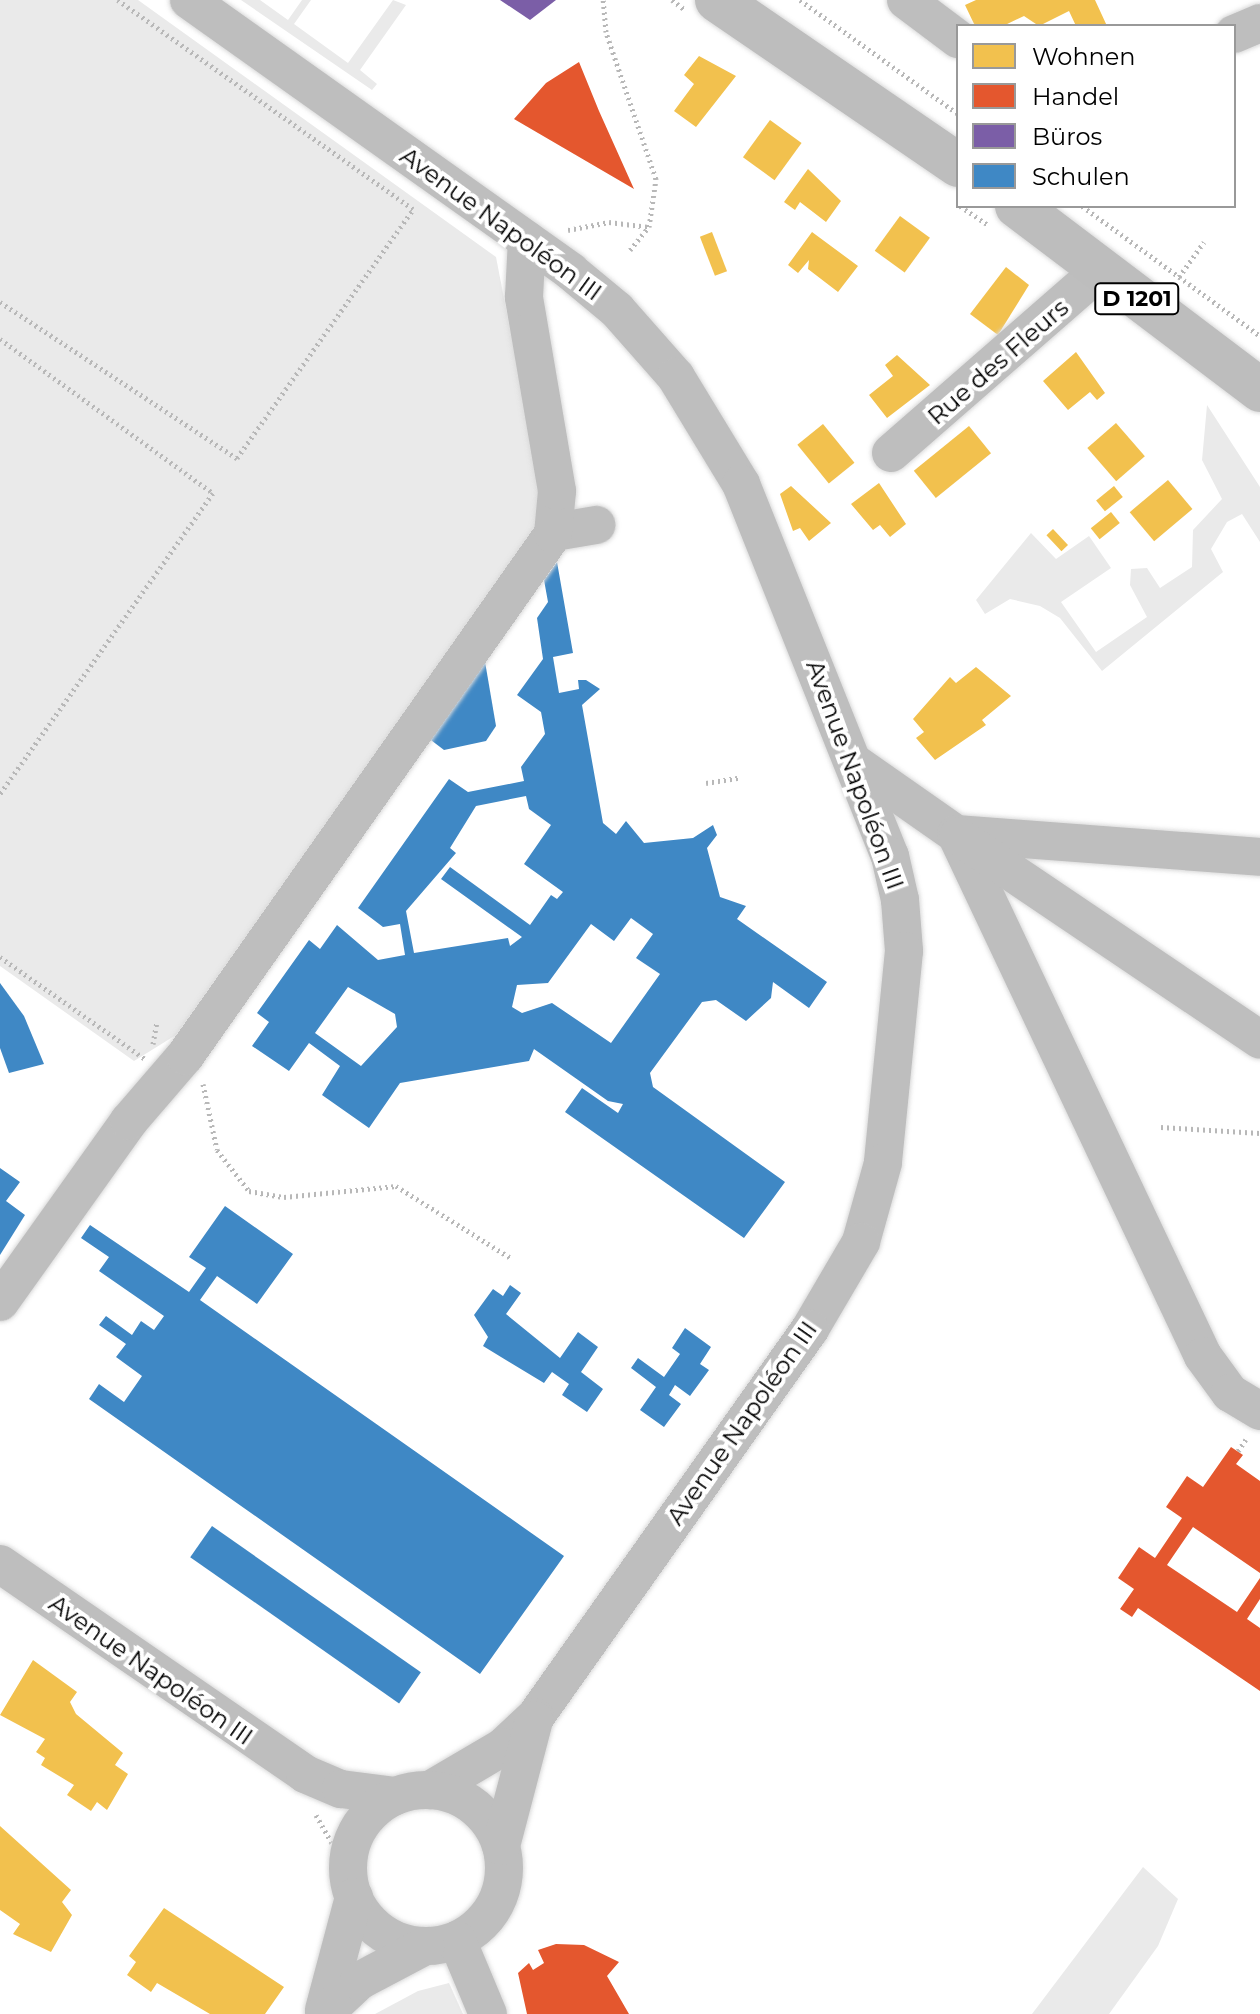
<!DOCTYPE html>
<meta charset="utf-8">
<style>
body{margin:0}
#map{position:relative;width:1260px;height:2014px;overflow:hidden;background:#fff;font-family:Montserrat,sans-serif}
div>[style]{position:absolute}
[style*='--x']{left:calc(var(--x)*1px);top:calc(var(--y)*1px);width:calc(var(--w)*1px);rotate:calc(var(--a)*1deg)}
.green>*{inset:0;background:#eaeaea}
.homes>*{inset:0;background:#f2c14e;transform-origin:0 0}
.shops>*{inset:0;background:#e4572e}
.offices>*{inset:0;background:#7b5ea7}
.schools>*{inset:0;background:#3f88c5;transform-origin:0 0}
.path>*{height:5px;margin-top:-2.5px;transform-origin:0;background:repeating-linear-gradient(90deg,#b8b8b8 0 2px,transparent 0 6px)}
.roads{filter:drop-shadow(0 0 2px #dbdbdb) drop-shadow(0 0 2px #dbdbdb)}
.minor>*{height:38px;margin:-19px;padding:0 19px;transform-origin:19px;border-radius:19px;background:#bebebe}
.minor>.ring{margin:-19px;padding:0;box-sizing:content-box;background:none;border:38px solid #bebebe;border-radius:50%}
.major>*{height:44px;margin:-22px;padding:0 22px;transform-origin:22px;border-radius:22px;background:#bdbdbd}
span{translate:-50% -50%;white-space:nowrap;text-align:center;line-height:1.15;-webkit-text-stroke:8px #fff;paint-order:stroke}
.shield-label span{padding:2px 6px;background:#fff;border:2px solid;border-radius:6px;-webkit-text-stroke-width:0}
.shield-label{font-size:22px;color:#000;font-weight:700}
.street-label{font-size:24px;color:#000}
.legend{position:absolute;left:956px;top:24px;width:280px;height:184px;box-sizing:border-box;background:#fff;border:2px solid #999;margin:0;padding:10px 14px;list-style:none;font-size:24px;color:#000}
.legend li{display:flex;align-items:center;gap:16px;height:40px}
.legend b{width:40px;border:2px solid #999}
</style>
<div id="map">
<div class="green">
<div style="clip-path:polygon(0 0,138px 0,496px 257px,543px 501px,537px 526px,176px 1035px,134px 1061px,0 966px)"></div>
<div style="clip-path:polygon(241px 0,260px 0,288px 20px,302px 0,311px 0,294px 24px,348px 63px,393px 0,406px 5px,360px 70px,377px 84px,372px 90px)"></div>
<div style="clip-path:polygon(1207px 405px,1260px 487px,1260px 542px,1242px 514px,1227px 522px,1211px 549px,1223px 572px,1102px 671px,1060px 618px,1040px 606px,1010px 599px,985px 614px,976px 600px,1031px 533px,1056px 559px,1089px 536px,1111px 568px,1061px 602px,1096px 652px,1147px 617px,1130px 585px,1131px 569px,1147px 568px,1160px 588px,1192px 567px,1193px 530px,1222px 499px,1202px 460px)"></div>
<div style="clip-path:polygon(1143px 1867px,1178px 1899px,1158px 1946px,1109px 2014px,1032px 2014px)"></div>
<div style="clip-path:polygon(449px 1983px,463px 2014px,375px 2014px,418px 1991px)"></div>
</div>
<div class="homes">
<div style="clip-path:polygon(976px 0,1095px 0,1107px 26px,1076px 26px,1069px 11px,1039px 26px,1024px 16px,1003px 26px,975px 26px,965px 5px)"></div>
<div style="clip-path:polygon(699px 56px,736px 76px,696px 127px,674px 111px,694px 84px,684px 75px)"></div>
<div style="left:770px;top:120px;width:39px;height:46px;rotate:36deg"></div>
<div style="clip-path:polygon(808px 169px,841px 201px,826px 222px,800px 202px,795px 210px,784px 202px)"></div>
<div style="left:900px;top:216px;width:37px;height:43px;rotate:36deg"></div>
<div style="left:712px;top:232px;width:42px;height:13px;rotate:69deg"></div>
<div style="clip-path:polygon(812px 232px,858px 266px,838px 292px,808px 269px,809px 260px,798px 273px,788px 265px)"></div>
<div style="clip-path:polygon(1006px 267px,1029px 285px,998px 335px,970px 314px)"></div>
<div style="clip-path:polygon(1076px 352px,1105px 393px,1097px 400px,1090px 392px,1068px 410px,1043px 381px)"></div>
<div style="clip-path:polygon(897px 355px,930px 385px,887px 418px,869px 395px,893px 376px,885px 365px)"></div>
<div style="left:1116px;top:423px;width:44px;height:38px;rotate:49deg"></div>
<div style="left:823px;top:424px;width:50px;height:33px;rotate:51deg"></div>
<div style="left:969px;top:426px;width:35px;height:71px;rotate:51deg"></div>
<div style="left:1168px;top:480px;width:38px;height:50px;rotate:50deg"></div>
<div style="clip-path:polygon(879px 483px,906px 524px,890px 537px,880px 525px,873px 530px,851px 504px)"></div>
<div style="clip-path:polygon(791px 486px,831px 523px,809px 541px,800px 528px,793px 531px,780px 494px)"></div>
<div style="left:1114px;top:486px;width:14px;height:23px;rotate:51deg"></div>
<div style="left:1111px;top:512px;width:14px;height:26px;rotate:51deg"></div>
<div style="left:1053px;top:529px;width:22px;height:9px;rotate:47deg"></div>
<div style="clip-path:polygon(976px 667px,1011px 696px,982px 720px,986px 725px,935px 760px,916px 738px,924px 732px,913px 719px,950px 677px,956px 683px)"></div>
<div style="clip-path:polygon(33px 1660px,77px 1692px,70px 1702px,76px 1714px,123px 1753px,115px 1765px,128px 1774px,107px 1810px,97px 1802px,91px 1811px,67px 1795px,74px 1785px,41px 1765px,45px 1758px,36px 1752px,45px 1739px,0 1715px)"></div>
<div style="clip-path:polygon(0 1826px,71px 1890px,62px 1902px,72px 1915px,51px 1952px,13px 1934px,20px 1924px,0 1910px)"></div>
<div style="clip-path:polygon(164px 1908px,284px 1987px,265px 2014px,210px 2014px,157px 1983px,151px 1992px,127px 1975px,136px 1962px,129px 1956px)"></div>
</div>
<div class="shops">
<div style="clip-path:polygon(579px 62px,599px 111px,634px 189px,514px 119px,546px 83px)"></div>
<div style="clip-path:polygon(1231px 1447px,1243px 1455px,1236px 1464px,1260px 1481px,1260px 1573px,1193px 1527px,1167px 1565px,1237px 1612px,1260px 1578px,1260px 1599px,1247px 1619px,1260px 1628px,1260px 1691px,1138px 1608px,1132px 1617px,1120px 1609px,1134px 1589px,1118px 1578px,1139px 1547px,1155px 1558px,1182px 1518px,1166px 1507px,1187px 1476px,1203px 1487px)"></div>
<div style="clip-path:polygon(556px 1944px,584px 1945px,619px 1962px,607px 1976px,629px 2014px,527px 2014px,518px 1973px,529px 1963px,533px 1970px,544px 1963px,538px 1950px)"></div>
</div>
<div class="offices">
<div style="clip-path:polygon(500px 0,556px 0,530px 20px)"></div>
</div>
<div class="schools">
<div style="clip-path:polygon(evenodd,557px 562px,573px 653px,553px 657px,559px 693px,579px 689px,578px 680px,586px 680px,600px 689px,582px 705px,603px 823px,616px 834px,626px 821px,644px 843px,693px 838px,713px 825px,717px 835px,707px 848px,720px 897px,746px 906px,737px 919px,827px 982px,809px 1008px,773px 982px,771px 998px,746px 1021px,716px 1000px,702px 1002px,650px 1073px,653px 1087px,785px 1182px,744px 1238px,565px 1112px,582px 1088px,618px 1113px,623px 1104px,608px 1101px,534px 1049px,529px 1061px,400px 1083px,369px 1128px,322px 1095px,340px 1066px,309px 1043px,289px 1071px,252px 1046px,269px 1022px,257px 1013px,309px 940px,320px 949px,337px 925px,378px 960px,405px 955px,400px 924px,383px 927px,358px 908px,449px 779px,468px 792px,524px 781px,521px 767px,545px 734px,541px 712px,517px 695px,543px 659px,537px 618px,548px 602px,544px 580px,557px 562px,526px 796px,529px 809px,551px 825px,524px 864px,563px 892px,557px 899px,551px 895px,530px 925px,450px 867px,441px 879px,522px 937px,510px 946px,508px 938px,414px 953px,406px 911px,456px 853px,450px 848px,476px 806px,526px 796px,557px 562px,631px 918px,653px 934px,636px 958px,660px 974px,611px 1043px,552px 1003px,522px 1013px,512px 1007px,517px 985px,548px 983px,591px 924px,614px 941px,631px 918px,557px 562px,348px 987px,395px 1014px,397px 1027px,361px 1066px,315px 1033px,348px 987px)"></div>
<div style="clip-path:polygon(483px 650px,496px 726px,486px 741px,444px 750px,423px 734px)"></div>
<div style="clip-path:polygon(0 983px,24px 1016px,44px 1064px,9px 1073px,0 1048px)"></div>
<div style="clip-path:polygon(0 1168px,20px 1182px,6px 1201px,25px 1215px,0 1255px)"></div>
<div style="clip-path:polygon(225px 1206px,293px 1254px,257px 1304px,217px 1276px,200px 1300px,564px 1556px,480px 1674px,89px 1399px,99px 1384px,124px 1402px,142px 1376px,116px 1357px,126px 1344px,99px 1325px,106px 1316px,132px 1335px,141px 1321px,154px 1330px,164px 1316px,99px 1271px,109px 1257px,81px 1238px,90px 1225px,189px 1292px,206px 1268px,189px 1257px)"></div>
<div style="clip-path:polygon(510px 1285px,521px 1293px,506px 1314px,560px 1358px,578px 1332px,598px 1347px,581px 1372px,603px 1389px,587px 1412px,562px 1395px,569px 1384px,552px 1372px,544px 1383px,483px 1346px,488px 1337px,474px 1315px,493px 1289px,503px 1296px)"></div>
<div style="clip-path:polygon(685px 1328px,711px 1347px,700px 1364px,709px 1370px,690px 1396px,675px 1385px,669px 1395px,681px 1404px,664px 1427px,640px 1410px,656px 1387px,631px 1368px,638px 1358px,664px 1377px,680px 1354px,672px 1348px)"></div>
<div style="left:212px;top:1526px;width:255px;height:38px;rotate:35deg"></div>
</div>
<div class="path">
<div style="--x:672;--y:0;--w:15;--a:37"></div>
<div style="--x:800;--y:0;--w:195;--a:35.8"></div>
<div style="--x:960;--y:206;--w:34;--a:34"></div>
<div style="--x:1082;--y:206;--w:220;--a:36.1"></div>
<div style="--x:568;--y:230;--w:42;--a:-11"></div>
<div style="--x:609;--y:222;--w:40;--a:7.1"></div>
<div style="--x:649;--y:227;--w:49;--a:-81.7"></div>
<div style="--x:656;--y:179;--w:155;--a:-108.8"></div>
<div style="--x:606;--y:32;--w:32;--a:-95"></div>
<div style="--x:630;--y:250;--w:28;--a:-51"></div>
<div style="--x:1179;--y:277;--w:43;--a:-54.5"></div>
<div style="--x:0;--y:302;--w:284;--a:33.4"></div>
<div style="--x:237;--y:458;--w:305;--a:-54.7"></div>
<div style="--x:413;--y:209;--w:362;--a:-144.7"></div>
<div style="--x:0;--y:339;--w:263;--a:35.9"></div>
<div style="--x:213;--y:493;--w:369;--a:125.3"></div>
<div style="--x:706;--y:783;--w:33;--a:-9"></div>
<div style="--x:0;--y:957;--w:177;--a:35.1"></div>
<div style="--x:153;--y:1044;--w:22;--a:-80"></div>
<div style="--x:203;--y:1084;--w:67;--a:78"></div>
<div style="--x:217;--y:1150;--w:52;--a:52"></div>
<div style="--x:249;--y:1191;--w:36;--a:10"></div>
<div style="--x:284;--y:1197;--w:113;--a:-5.6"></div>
<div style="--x:396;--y:1186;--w:136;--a:32.1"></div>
<div style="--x:1161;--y:1127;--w:99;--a:3.5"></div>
<div style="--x:1238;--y:1451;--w:14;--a:-56"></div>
<div style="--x:316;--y:1815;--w:61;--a:60.5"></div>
</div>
<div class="roads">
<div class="minor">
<div style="--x:189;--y:0;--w:468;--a:35.4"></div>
<div style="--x:570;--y:271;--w:61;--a:39.7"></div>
<div style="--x:617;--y:310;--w:89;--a:48.6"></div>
<div style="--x:676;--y:377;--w:125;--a:58.7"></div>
<div style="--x:741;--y:484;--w:401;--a:68.2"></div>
<div style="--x:890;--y:856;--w:45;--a:77.2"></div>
<div style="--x:900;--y:900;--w:51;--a:85.5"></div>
<div style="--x:904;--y:951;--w:213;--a:95.7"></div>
<div style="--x:883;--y:1163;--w:82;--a:105.6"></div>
<div style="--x:861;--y:1242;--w:101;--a:120.4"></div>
<div style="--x:810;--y:1329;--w:476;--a:125.3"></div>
<div style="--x:535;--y:1717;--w:44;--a:136.8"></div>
<div style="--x:503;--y:1747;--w:85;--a:149.5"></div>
<div style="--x:906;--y:0;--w:65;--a:36.9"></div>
<div style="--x:1234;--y:34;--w:28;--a:-23"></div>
<div style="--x:891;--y:453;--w:280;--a:-41.1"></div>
<div style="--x:554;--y:532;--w:43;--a:-9.5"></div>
<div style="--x:853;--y:762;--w:126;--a:35"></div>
<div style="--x:956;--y:834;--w:305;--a:4.3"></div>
<div style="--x:956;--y:834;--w:577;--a:64.68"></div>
<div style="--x:1203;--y:1356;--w:46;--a:53.9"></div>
<div style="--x:1230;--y:1393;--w:35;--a:31"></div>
<div style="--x:958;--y:836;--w:364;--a:34"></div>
<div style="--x:0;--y:1302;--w:222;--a:-54.5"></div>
<div style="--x:129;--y:1121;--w:86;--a:-49.3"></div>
<div style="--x:185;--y:1056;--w:639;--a:-54.82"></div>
<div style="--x:553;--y:534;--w:43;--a:-84.7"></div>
<div style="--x:557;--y:491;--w:197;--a:-99.7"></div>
<div style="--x:524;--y:297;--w:57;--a:-87"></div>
<div style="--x:0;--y:1564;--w:370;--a:34.5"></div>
<div style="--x:305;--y:1774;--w:39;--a:23"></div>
<div style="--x:341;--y:1789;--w:55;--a:7.3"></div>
<div class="ring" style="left:348px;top:1790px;width:118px;height:118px"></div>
<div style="--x:501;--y:1846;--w:130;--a:-75.3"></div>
<div style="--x:457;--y:1940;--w:80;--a:67.3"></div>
<div style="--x:324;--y:2010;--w:117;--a:-75.1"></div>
<div style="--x:324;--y:2014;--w:48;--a:-43.3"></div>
<div style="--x:359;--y:1981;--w:75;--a:-27.9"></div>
</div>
<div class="major">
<div style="--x:717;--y:0;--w:292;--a:34.4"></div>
<div style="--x:1017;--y:206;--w:305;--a:37.1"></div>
</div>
</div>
<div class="shield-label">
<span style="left:1137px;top:299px">D 1201</span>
</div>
<div class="street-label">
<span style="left:501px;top:224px;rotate:36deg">Avenue Napoléon III</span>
<span style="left:998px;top:362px;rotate:-41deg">Rue des Fleurs</span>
<span style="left:855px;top:775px;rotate:70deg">Avenue Napoléon III</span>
<span style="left:742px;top:1423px;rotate:-55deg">Avenue Napoléon III</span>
<span style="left:151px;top:1670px;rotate:35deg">Avenue Napoléon III</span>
</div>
<ul class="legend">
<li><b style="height:22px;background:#f2c14e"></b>Wohnen</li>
<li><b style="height:22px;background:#e4572e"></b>Handel</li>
<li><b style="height:22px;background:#7b5ea7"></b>Büros</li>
<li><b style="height:22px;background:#3f88c5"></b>Schulen</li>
</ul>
</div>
